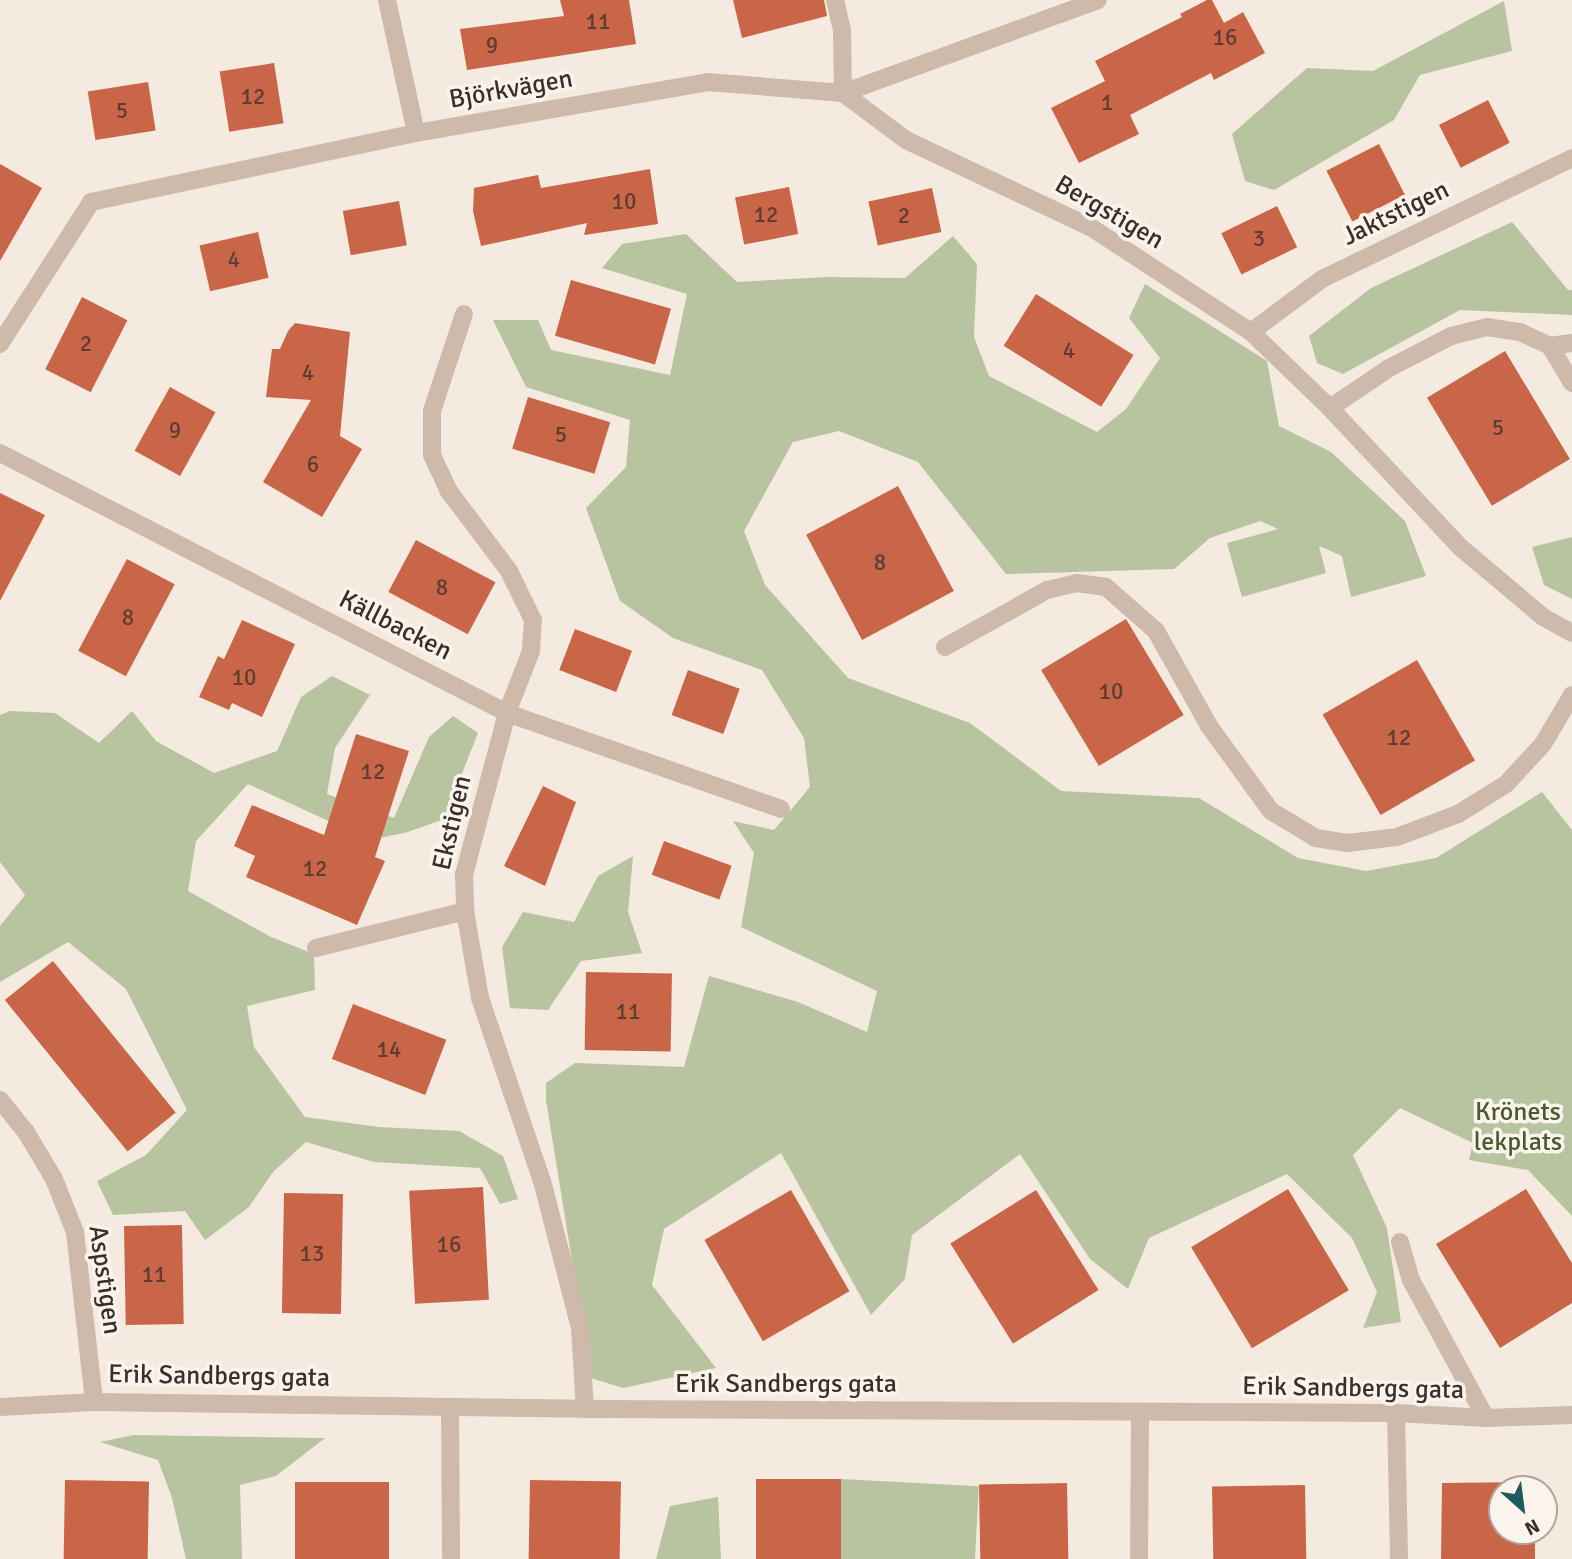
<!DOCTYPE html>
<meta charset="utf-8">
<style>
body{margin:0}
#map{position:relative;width:1572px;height:1559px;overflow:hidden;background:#f4eae0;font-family:Signika,sans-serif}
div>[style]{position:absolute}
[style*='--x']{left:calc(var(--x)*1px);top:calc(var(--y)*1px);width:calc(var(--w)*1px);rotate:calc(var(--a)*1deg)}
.green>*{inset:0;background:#b8c49f;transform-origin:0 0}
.building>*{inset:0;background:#ca6648;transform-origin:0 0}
.service>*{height:18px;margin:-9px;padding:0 9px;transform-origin:9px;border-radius:9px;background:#cdbaab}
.minor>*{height:18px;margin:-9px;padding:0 9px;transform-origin:9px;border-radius:9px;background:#cdbaab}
span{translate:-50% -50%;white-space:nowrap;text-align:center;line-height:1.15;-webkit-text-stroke:7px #fbf4ed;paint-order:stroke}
.number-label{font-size:23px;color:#5f3d32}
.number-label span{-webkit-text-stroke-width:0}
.street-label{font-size:26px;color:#3b2f2a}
.park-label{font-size:26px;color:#4a5a2d}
.north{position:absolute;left:1488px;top:1475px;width:70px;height:70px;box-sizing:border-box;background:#fbf4ed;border:2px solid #aea59f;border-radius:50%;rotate:152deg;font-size:19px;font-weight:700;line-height:28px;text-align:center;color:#3b2f2a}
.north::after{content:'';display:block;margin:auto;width:24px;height:32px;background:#1d5b5f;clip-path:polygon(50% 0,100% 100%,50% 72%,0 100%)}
</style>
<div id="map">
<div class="green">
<div style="clip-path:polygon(1504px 1px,1512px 51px,1420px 75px,1394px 120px,1274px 190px,1245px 181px,1232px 134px,1307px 68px,1373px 71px)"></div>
<div style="clip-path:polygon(1512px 222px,1568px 290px,1572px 290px,1572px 315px,1460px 310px,1343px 374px,1317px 363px,1309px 336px,1371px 288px)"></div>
<div style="clip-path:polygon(686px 234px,737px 282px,827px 277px,905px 278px,953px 236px,977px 264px,974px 337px,989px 376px,1097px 432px,1126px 409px,1160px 358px,1129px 318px,1145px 284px,1267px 361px,1279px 426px,1331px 452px,1405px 521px,1426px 576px,1351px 597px,1342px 556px,1319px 546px,1326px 573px,1242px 597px,1227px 543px,1278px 529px,1260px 521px,1210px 538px,1174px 569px,1006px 574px,918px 462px,839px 431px,793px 442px,744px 531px,765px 585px,848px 678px,970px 723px,1061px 791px,1199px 798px,1298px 858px,1366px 871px,1436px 858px,1542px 792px,1572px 830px,1572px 1216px,1528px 1170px,1469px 1160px,1473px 1143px,1400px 1108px,1353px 1155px,1387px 1228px,1401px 1322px,1363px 1328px,1377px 1292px,1352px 1238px,1287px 1174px,1149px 1238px,1128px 1289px,1090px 1259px,1020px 1154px,912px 1235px,905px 1279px,871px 1315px,781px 1153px,664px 1229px,652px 1285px,716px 1368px,623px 1388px,591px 1378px,546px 1100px,546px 1083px,575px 1063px,684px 1067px,709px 976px,798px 1002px,867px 1032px,877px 991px,741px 927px,754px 853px,733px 821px,774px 830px,810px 787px,804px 738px,762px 670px,673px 638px,620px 601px,586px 508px,626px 467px,630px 420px,526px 387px,493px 320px,538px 320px,551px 350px,670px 375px,687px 294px,602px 268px,622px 244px)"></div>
<div style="clip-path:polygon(1572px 537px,1572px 599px,1544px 585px,1532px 547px)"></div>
<div style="clip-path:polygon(332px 676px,370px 695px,335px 748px,327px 794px,394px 818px,429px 737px,453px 716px,478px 733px,444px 819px,408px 832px,370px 840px,248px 784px,196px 841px,188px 891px,271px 937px,314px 954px,315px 990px,247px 1006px,254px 1047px,305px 1117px,379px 1127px,459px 1131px,503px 1156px,518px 1199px,500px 1204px,480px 1168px,374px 1162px,306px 1142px,273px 1172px,249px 1207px,205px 1240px,185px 1211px,113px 1215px,97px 1181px,146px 1155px,187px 1110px,126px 989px,68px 942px,0 982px,0 926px,25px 895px,0 862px,0 715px,10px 711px,55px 713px,99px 743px,132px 711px,156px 741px,214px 773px,277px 751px,301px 697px)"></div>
<div style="clip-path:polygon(633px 856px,628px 912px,642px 953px,581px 961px,548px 1010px,510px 1008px,502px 947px,523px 912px,574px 922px,598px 876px)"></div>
<div style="clip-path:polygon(134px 1435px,325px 1438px,276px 1476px,240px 1485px,242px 1559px,186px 1559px,172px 1498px,158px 1460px,100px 1442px)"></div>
<div style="left:841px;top:1479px;width:138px;height:80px;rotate:3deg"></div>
<div style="clip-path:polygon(718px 1497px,721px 1559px,656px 1559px,670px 1506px)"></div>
</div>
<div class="building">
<div style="clip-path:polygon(560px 0,629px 0,636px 44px,467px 70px,460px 29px,564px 16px)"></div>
<div style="clip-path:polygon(733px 0,824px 0,827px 16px,742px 38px)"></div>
<div style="clip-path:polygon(1207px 0,1212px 0,1224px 23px,1243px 12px,1265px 53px,1214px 80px,1211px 73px,1130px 115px,1139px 134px,1079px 163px,1051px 108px,1105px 81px,1095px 61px,1182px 17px,1180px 14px)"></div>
<div style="left:274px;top:63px;width:61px;height:55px;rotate:81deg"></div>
<div style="left:148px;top:82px;width:49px;height:61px;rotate:81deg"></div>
<div style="left:1488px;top:100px;width:48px;height:55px;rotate:63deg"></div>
<div style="left:1379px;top:144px;width:57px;height:59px;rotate:63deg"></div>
<div style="clip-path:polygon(0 164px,42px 188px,0 261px)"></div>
<div style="clip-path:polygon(650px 169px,658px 224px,584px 235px,587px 223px,481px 246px,473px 211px,474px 188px,538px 175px,541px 188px)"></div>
<div style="left:789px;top:187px;width:48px;height:55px;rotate:79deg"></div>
<div style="left:932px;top:188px;width:45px;height:65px;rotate:78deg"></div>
<div style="left:399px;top:201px;width:45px;height:57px;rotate:80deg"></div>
<div style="left:1277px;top:206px;width:46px;height:62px;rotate:64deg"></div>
<div style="left:258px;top:232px;width:47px;height:60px;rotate:77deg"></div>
<div style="left:571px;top:280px;width:104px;height:58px;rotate:16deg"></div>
<div style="left:1036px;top:294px;width:115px;height:61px;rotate:32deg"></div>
<div style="left:82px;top:297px;width:51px;height:81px;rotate:27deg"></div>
<div style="clip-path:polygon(295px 323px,350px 332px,340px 436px,362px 449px,322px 517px,263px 482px,311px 400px,266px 397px,272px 349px,280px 349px,288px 331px)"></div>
<div style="left:1505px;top:351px;width:126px;height:91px;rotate:59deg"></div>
<div style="left:170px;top:387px;width:52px;height:73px;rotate:29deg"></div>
<div style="left:528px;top:397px;width:86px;height:54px;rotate:17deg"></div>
<div style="left:898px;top:486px;width:119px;height:104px;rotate:62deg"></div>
<div style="clip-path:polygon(0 493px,45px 515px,0 601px)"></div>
<div style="left:416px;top:540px;width:90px;height:59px;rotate:28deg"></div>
<div style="left:127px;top:559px;width:54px;height:104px;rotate:28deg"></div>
<div style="left:1126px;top:619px;width:112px;height:99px;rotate:59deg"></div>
<div style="clip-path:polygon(242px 620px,295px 644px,262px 717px,232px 703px,229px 710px,199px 697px,218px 656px,224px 659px)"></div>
<div style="left:575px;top:629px;width:61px;height:44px;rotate:21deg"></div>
<div style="left:1417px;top:660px;width:116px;height:109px;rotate:60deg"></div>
<div style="left:688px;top:670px;width:55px;height:48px;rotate:20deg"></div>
<div style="clip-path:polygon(356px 734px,409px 751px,375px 857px,385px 861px,357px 925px,246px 877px,255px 856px,234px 846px,252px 805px,324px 835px)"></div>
<div style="clip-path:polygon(543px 786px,576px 802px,545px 886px,504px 866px)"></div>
<div style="left:664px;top:841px;width:72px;height:36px;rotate:20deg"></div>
<div style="left:53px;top:961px;width:195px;height:62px;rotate:51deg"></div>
<div style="left:586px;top:972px;width:86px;height:78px;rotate:1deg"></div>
<div style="left:353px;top:1004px;width:100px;height:59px;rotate:21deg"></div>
<div style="left:483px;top:1187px;width:113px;height:74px;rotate:87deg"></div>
<div style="left:1288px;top:1189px;width:118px;height:113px;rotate:59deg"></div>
<div style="clip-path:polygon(1526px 1189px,1572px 1263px,1572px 1303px,1500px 1348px,1436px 1244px)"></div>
<div style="left:791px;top:1190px;width:117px;height:100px;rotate:60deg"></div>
<div style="left:1036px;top:1190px;width:118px;height:101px;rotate:58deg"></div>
<div style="left:284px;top:1193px;width:59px;height:120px;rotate:1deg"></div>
<div style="left:182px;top:1225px;width:99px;height:58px;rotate:89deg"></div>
<div style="left:756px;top:1479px;width:85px;height:80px"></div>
<div style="left:65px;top:1480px;width:84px;height:79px;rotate:1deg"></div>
<div style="left:530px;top:1480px;width:91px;height:79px;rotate:1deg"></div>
<div style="left:295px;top:1482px;width:94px;height:77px"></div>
<div style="clip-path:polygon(1535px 1482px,1535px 1489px,1502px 1489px,1502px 1531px,1535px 1531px,1535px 1559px,1441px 1559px,1442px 1483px)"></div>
<div style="left:1067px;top:1483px;width:76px;height:88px;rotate:89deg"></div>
<div style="left:1305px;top:1485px;width:74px;height:93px;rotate:89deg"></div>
</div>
<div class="service">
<div style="--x:945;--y:647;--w:117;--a:-29.2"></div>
<div style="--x:1047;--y:590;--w:31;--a:-13"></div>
<div style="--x:1077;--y:583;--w:29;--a:8"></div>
<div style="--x:1106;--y:587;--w:67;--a:41.3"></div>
<div style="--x:316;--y:948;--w:154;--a:-13.9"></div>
<div style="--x:1400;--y:1242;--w:40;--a:74"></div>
<div style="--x:1411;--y:1280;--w:157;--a:61.5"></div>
<div style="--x:1396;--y:1413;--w:146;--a:88.8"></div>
</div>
<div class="minor">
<div style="--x:387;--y:0;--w:136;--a:77.7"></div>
<div style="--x:835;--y:0;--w:31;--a:77"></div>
<div style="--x:842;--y:30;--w:63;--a:89.1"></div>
<div style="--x:843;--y:93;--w:79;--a:36.7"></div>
<div style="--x:906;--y:140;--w:206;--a:25.3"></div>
<div style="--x:1092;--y:228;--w:190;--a:33.2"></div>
<div style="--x:1251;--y:332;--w:110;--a:43.9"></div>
<div style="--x:1330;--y:408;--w:190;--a:46.9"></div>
<div style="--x:1460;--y:547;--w:109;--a:40.1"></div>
<div style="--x:1543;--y:617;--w:33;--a:29"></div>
<div style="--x:464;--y:314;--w:102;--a:108.3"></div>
<div style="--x:432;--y:411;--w:44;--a:90"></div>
<div style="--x:432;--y:455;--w:38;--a:65"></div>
<div style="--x:448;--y:490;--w:101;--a:53"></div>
<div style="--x:509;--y:571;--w:55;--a:63.9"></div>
<div style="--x:533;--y:620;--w:31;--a:94"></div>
<div style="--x:531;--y:651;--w:66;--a:111.2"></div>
<div style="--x:507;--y:713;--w:168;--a:104.9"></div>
<div style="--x:464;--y:875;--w:36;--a:88"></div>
<div style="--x:465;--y:911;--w:88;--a:80.2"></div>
<div style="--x:480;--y:998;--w:193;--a:71.3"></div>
<div style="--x:542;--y:1181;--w:152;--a:75.5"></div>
<div style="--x:580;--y:1328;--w:81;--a:86.5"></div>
<div style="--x:1251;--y:332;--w:89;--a:-36.7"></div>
<div style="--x:1322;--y:279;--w:278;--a:-25.8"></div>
<div style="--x:0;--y:344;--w:169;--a:-57.3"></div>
<div style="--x:91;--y:202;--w:332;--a:-12"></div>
<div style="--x:416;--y:133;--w:295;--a:-9.9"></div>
<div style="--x:707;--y:82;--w:136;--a:4.6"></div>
<div style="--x:843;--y:93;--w:271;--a:-20"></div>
<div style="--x:1550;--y:346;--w:22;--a:-8"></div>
<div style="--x:1330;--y:408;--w:71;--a:-34.1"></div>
<div style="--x:1389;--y:368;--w:70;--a:-27.3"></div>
<div style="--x:1451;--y:336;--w:37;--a:-14"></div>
<div style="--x:1487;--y:327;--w:33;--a:9"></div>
<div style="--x:1520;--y:332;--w:33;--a:25"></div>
<div style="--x:1550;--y:346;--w:43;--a:59.3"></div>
<div style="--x:0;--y:453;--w:570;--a:27.15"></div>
<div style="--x:507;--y:713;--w:290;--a:19.3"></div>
<div style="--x:1156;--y:631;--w:109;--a:60.8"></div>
<div style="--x:1209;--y:726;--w:105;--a:53.9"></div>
<div style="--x:1271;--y:811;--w:52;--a:31"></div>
<div style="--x:1316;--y:838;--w:31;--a:9"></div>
<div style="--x:1347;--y:843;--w:50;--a:-6.8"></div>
<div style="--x:1397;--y:837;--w:65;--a:-20.7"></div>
<div style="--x:1458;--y:814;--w:57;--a:-32"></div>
<div style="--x:1506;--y:784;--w:54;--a:-47.2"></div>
<div style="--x:1543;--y:744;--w:57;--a:-59.4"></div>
<div style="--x:0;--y:1100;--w:41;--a:50.9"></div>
<div style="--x:26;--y:1132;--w:55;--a:59.2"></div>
<div style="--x:54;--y:1179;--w:57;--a:68.4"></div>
<div style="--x:75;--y:1232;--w:171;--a:83.6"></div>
<div style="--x:0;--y:1407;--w:94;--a:-3"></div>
<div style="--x:94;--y:1402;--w:491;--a:0.8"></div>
<div style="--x:585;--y:1409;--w:811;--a:0.28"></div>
<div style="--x:1396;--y:1413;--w:90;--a:3.2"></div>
<div style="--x:1486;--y:1418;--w:86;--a:-2"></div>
<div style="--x:450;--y:1407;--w:152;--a:89.6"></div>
<div style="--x:1139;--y:1559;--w:146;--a:-89.6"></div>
</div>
<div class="number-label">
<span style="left:598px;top:22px">11</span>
<span style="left:1225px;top:38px">16</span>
<span style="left:492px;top:46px">9</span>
<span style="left:253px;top:97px">12</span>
<span style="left:1107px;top:103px">1</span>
<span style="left:122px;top:111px">5</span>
<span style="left:624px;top:202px">10</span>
<span style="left:766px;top:215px">12</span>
<span style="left:904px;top:216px">2</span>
<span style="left:1259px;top:239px">3</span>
<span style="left:234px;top:260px">4</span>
<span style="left:86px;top:344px">2</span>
<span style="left:1069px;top:351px">4</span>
<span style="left:308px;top:373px">4</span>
<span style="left:1498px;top:428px">5</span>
<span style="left:175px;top:431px">9</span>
<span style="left:561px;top:435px">5</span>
<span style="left:313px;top:465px">6</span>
<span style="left:880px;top:563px">8</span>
<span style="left:442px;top:588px">8</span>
<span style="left:128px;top:618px">8</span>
<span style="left:244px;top:678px">10</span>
<span style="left:1111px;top:692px">10</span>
<span style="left:1399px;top:738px">12</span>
<span style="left:373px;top:772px">12</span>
<span style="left:315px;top:869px">12</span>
<span style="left:628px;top:1012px">11</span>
<span style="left:389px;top:1050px">14</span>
<span style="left:449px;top:1245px">16</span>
<span style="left:312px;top:1254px">13</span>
<span style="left:154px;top:1275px">11</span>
</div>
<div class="street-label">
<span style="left:511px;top:90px;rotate:-10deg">Björkvägen</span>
<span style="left:1109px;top:213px;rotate:30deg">Bergstigen</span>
<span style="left:1396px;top:214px;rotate:-26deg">Jaktstigen</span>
<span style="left:395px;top:626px;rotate:27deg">Källbacken</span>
<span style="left:453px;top:823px;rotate:-77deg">Ekstigen</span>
<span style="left:104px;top:1280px;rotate:82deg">Aspstigen</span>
<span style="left:219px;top:1377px;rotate:1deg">Erik Sandbergs gata</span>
<span style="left:786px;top:1385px">Erik Sandbergs gata</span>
<span style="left:1353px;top:1389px;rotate:1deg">Erik Sandbergs gata</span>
</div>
<div class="park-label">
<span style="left:1518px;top:1128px">Krönets<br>lekplats</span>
</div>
<div class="north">N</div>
</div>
